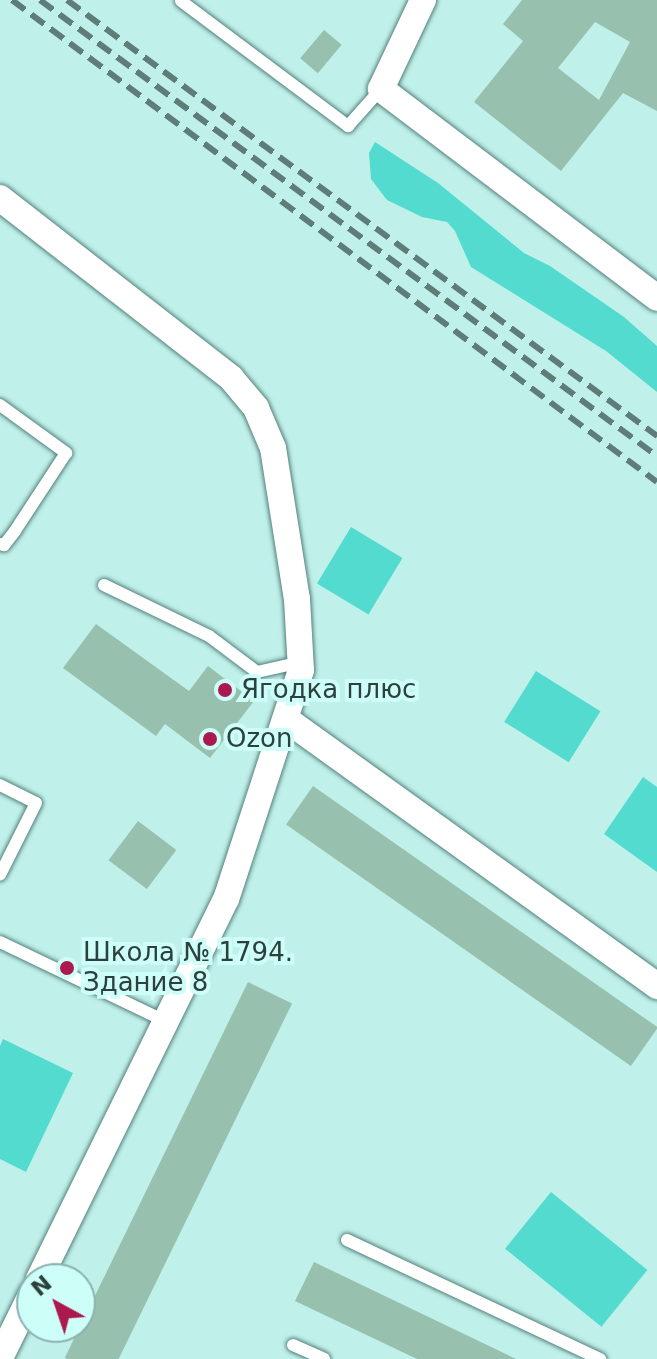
<!DOCTYPE html>
<meta charset="utf-8">
<style>
body{margin:0}
#map{position:relative;width:657px;height:1359px;overflow:hidden;background:#c0f0ea;font-family:"DejaVu Sans",sans-serif}
div>[style]{position:absolute}
[style*='--x']{left:calc(var(--x)*1px);top:calc(var(--y)*1px);width:calc(var(--w)*1px);rotate:calc(var(--a)*1deg)}
.green>*{inset:0;background:#53dbcf;transform-origin:0 0}
.building>*{inset:0;background:#97c0ae;transform-origin:0 0}
.roads{filter:drop-shadow(0 0 2px #53807b) drop-shadow(0 0 2px #53807b)}
.lane>*{height:12px;margin:-6px;padding:0 6px;transform-origin:6px;border-radius:6px;background:#fff}
.street>*{height:26px;margin:-13px;padding:0 13px;transform-origin:13px;border-radius:13px;background:#fff}
.rail>*{height:6px;margin-top:-3px;transform-origin:0;background:repeating-linear-gradient(90deg,#5e7c78 0 16px,transparent 0 24px)}
.dots>*{width:22px;height:22px;translate:-50% -50%;box-sizing:border-box;border:4px solid #cdfef7;border-radius:50%}
span{translate:-50% -50%;white-space:nowrap;text-align:center;line-height:1.15;-webkit-text-stroke:8px #cdfef7;paint-order:stroke}
.poi-label{font-size:26px;color:#2c403d}
.left{translate:0 -50%;text-align:left}
.north{position:absolute;left:16px;top:1263px;width:80px;height:80px;box-sizing:border-box;background:#cdfef7;border:2px solid #8db2ad;border-radius:50%;rotate:320deg;font-size:22px;font-weight:700;line-height:32px;text-align:center;color:#2c403d}
.north::after{content:'';display:block;margin:auto;width:28px;height:36px;background:#ab194e;clip-path:polygon(50% 0,100% 100%,50% 72%,0 100%)}
</style>
<div id="map">
<div class="green">
<div style="clip-path:polygon(375px 142px,438px 183px,524px 253px,550px 266px,624px 317px,657px 346px,657px 392px,606px 351px,471px 267px,455px 231px,447px 222px,422px 217px,387px 200px,371px 179px,369px 153px)"></div>
<div style="left:351px;top:527px;width:60px;height:66px;rotate:31deg"></div>
<div style="left:536px;top:671px;width:76px;height:60px;rotate:32deg"></div>
<div style="clip-path:polygon(643px 777px,657px 787px,657px 872px,604px 834px)"></div>
<div style="clip-path:polygon(3px 1039px,73px 1073px,26px 1172px,0 1159px,0 1046px)"></div>
<div style="left:551px;top:1192px;width:124px;height:73px;rotate:39deg"></div>
</div>
<div class="building">
<div style="clip-path:polygon(evenodd,522px 0,657px 0,657px 111px,623px 93px,561px 171px,474px 102px,523px 41px,503px 24px,522px 0,595px 22px,630px 42px,599px 100px,558px 68px,595px 22px)"></div>
<div style="left:324px;top:30px;width:23px;height:37px;rotate:40deg"></div>
<div style="clip-path:polygon(96px 624px,189px 691px,208px 666px,254px 701px,210px 758px,165px 724px,156px 736px,63px 668px)"></div>
<div style="left:313px;top:786px;width:421px;height:47px;rotate:35deg"></div>
<div style="left:138px;top:821px;width:48px;height:49px;rotate:37deg"></div>
<div style="left:248px;top:982px;width:49px;height:418px;rotate:26deg"></div>
<div style="clip-path:polygon(314px 1262px,516px 1359px,417px 1359px,295px 1301px)"></div>
</div>
<div class="roads">
<div class="lane">
<div style="--x:181;--y:1;--w:209;--a:36.8"></div>
<div style="--x:348;--y:126;--w:50;--a:-48.3"></div>
<div style="--x:0;--y:405;--w:82;--a:36"></div>
<div style="--x:66;--y:453;--w:93;--a:123.2"></div>
<div style="--x:15;--y:531;--w:18;--a:128"></div>
<div style="--x:4;--y:545;--w:4;--a:-166"></div>
<div style="--x:104;--y:585;--w:117;--a:25.9"></div>
<div style="--x:209;--y:636;--w:60;--a:36.9"></div>
<div style="--x:257;--y:672;--w:45;--a:-12.8"></div>
<div style="--x:0;--y:785;--w:40;--a:26.6"></div>
<div style="--x:36;--y:803;--w:80;--a:116.6"></div>
<div style="--x:0;--y:942;--w:183;--a:25.6"></div>
<div style="--x:347;--y:1240;--w:280;--a:25.2"></div>
<div style="--x:293;--y:1345;--w:34;--a:24"></div>
</div>
<div class="street">
<div style="--x:423;--y:0;--w:98;--a:115.3"></div>
<div style="--x:381;--y:89;--w:346;--a:37.1"></div>
<div style="--x:0;--y:198;--w:293;--a:37.9"></div>
<div style="--x:231;--y:378;--w:39;--a:50"></div>
<div style="--x:256;--y:408;--w:43;--a:67"></div>
<div style="--x:273;--y:448;--w:153;--a:81"></div>
<div style="--x:297;--y:599;--w:71;--a:86.8"></div>
<div style="--x:301;--y:670;--w:241;--a:108.1"></div>
<div style="--x:226;--y:899;--w:424;--a:116.2"></div>
<div style="--x:287;--y:720;--w:456;--a:35.7"></div>
<div style="--x:0;--y:1358;--w:72;--a:-63.8"></div>
</div>
</div>
<div class="rail">
<div style="--x:12;--y:0;--w:805;--a:36.77"></div>
<div style="--x:40;--y:0;--w:767;--a:36.47"></div>
<div style="--x:67;--y:0;--w:734;--a:36.46"></div>
</div>
<div class="dots">
<div style="left:225px;top:690px;background:#ab194e"></div>
<div style="left:210px;top:739px;background:#ab194e"></div>
<div style="left:67px;top:968px;background:#ab194e"></div>
</div>
<div class="poi-label">
<span class="left" style="left:241px;top:690px">Ягодка плюс</span>
<span class="left" style="left:226px;top:739px">Ozon</span>
<span class="left" style="left:83px;top:968px">Школа № 1794.<br>Здание 8</span>
</div>
<div class="north">N</div>
</div>
